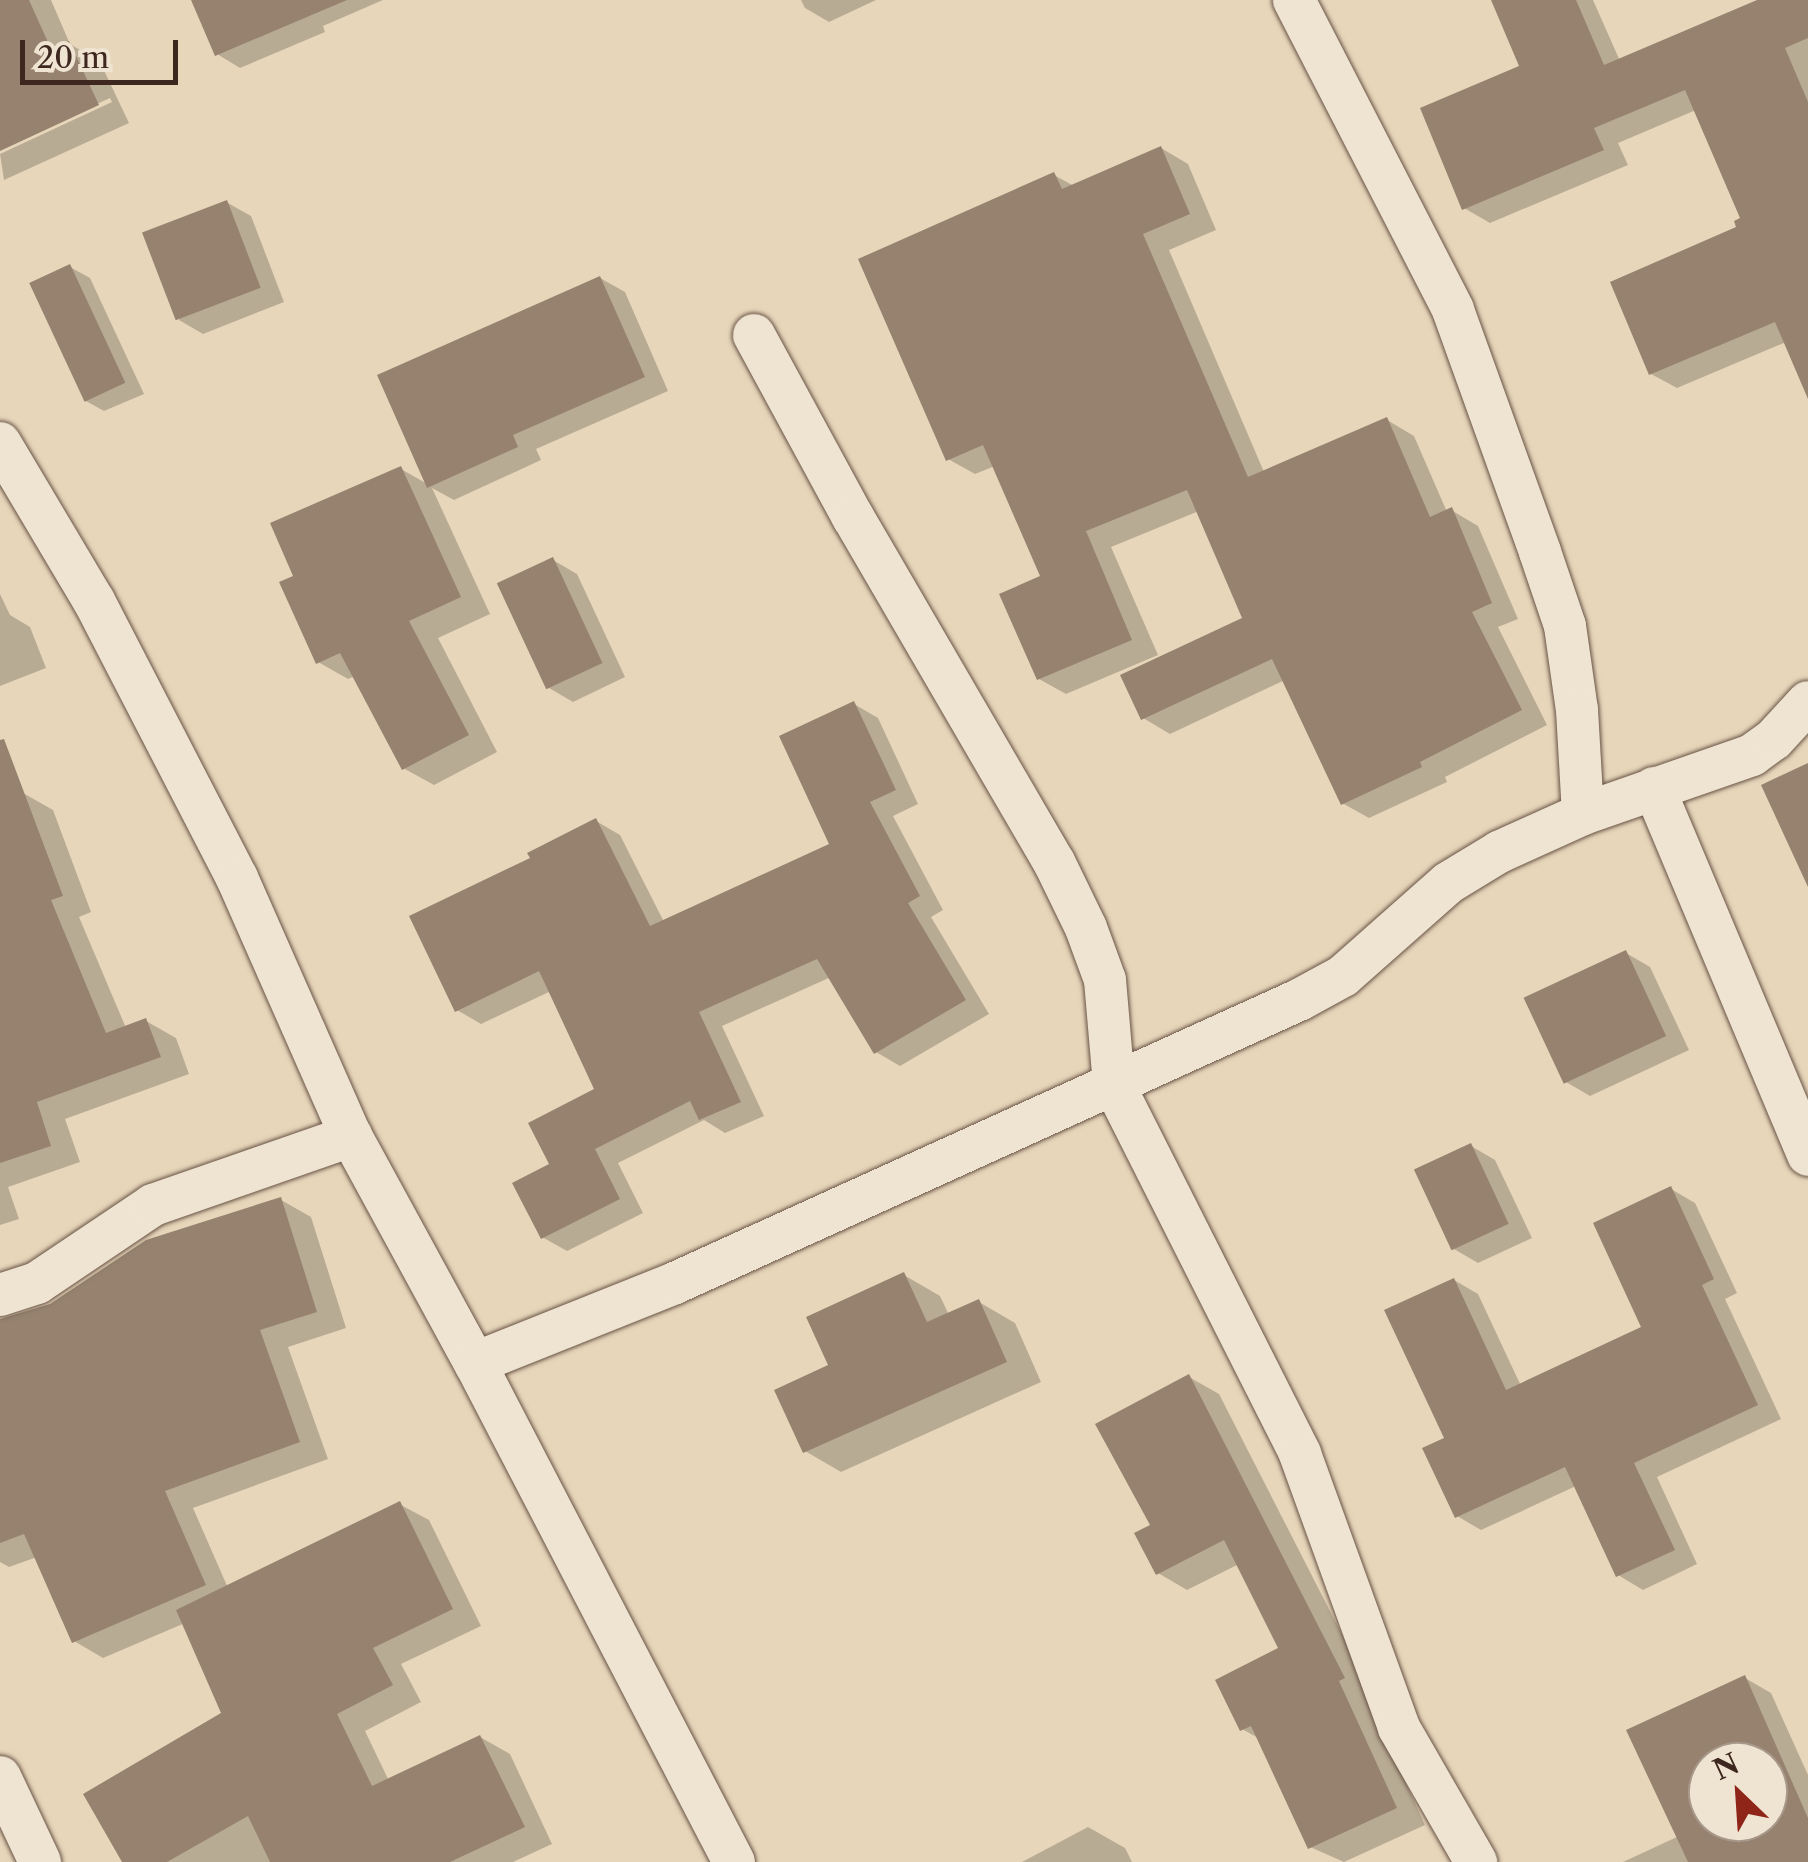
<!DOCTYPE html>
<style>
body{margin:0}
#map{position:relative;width:1808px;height:1862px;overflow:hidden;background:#e7d6ba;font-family:"Libre Caslon Text",serif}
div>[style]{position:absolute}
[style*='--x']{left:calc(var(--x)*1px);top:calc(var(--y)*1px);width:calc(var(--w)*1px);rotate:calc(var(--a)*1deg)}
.shadow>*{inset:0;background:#0003}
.building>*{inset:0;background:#96826f;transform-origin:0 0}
.roads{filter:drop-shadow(0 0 2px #685345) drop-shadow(0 0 2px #685345)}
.street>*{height:42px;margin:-21px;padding:0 21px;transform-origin:21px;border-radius:21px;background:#efe4d2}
span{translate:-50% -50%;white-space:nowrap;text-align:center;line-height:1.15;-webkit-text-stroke:8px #efe4d2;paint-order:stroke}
.north{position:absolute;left:1688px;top:1742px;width:100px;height:100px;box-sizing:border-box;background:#efe4d2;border:2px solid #a8988a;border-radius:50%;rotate:335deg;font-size:28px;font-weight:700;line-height:40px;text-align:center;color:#3e271e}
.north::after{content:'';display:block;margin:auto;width:35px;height:45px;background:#8f2418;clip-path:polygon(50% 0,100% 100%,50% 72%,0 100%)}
.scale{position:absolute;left:20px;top:40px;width:158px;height:45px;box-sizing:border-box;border:5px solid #3e271e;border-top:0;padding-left:12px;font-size:30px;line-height:35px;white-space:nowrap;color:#3e271e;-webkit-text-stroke:8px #efe4d2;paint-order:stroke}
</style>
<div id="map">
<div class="shadow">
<div style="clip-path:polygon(0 0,51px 0,70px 44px,100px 62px,129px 123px,4px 180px,0 154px,112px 102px,110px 98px,0 148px)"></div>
<div style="clip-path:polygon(194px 0,383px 0,323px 26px,325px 32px,240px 68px,217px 54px)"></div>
<div style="clip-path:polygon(801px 0,876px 0,829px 22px,805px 8px)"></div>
<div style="clip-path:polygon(1492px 0,1593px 0,1620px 61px,1764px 0,1808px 0,1808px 397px,1786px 342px,1677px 388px,1651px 374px,1743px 220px,1696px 110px,1618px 143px,1628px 165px,1490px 223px,1464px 208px,1522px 68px)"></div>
<div style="clip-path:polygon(1161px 148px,1188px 164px,1216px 230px,1169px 250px,1264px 472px,1387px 420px,1414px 436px,1447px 512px,1451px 510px,1478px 526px,1518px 619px,1498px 627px,1547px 725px,1445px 777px,1447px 782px,1369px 818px,1342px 803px,1285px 680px,1170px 734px,1143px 718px,1246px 620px,1199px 511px,1111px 547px,1158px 655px,1066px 694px,1039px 679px,1043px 578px,995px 466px,975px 474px,948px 459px,1054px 175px,1074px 186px)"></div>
<div style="clip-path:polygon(226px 202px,251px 216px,284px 302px,203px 334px,179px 320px)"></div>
<div style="clip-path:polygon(70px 267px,90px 278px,144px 394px,104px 411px,84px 400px)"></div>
<div style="clip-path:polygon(600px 278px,625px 292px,668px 391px,536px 449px,541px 460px,454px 500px,432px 488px,490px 614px,438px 638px,497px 752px,434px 785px,403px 768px,355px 676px,348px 679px,318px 662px,296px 577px,401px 469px,429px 485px)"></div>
<div style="clip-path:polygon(553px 560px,577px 574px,625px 677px,573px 702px,549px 688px)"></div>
<div style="clip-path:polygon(0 594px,10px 615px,30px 627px,46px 668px,0 686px)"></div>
<div style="clip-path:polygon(854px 704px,878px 718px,918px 804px,893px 816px,943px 910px,931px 917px,989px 1014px,900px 1066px,876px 1052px,831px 977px,722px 1026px,764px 1116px,725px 1133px,704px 1120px,618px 1163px,643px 1213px,567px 1251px,542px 1237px,597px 1090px,551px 991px,481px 1024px,457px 1010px,533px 860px,596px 821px,620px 835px,664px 922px,833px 845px)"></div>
<div style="clip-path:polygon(23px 793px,53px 810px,91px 912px,79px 917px,126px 1028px,146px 1021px,176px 1038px,189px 1074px,65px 1119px,80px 1162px,8px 1187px,19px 1219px,0 1225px,0 801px)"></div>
<div style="clip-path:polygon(1626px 953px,1650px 967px,1689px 1050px,1590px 1096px,1566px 1082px)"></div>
<div style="clip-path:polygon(1471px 1146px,1495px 1160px,1532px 1238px,1478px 1263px,1454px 1249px)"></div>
<div style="clip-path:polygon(1671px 1189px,1695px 1203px,1737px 1293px,1725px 1299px,1781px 1419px,1657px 1477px,1697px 1564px,1643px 1590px,1618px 1575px,1576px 1486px,1481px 1530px,1457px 1516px,1447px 1439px,1454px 1280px,1478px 1294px,1521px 1386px,1645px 1328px)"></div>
<div style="clip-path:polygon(281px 1200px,311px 1217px,346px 1328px,288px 1347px,328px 1459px,193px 1508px,228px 1588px,399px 1504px,429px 1520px,481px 1626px,401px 1664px,421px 1702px,365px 1731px,389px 1781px,480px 1737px,510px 1754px,552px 1844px,513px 1862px,127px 1862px,224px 1714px,185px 1623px,103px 1658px,74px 1641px,37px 1557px,9px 1567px,0 1562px,0 1321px,52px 1306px)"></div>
<div style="clip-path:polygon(904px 1275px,940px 1296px,949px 1315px,979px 1302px,1015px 1323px,1041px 1382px,841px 1472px,805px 1451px)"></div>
<div style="clip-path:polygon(1189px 1377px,1219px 1394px,1373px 1695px,1367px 1698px,1425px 1825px,1344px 1862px,1310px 1847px,1260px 1739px,1242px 1729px,1282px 1649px,1239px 1564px,1187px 1590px,1158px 1573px,1153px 1526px)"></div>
<div style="clip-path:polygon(evenodd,1745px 1678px,1771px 1693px,1808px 1775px,1808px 1862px,1623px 1862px,1679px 1836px,1630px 1731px,1745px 1678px,1708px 1762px,1768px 1762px,1768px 1822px,1708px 1822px,1708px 1762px)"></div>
<div style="clip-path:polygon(1088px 1827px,1125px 1848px,1132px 1862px,1022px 1862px)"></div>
</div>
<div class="building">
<div style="clip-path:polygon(0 0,29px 0,51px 49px,69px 41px,99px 105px,0 151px)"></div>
<div style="clip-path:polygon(191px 0,347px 0,215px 56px)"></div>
<div style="clip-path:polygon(1491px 0,1576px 0,1604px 65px,1757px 0,1808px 0,1808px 38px,1785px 48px,1808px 102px,1808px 399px,1775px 322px,1649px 375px,1610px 282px,1736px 227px,1734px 221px,1740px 218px,1685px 90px,1594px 128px,1604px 150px,1462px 210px,1420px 108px,1519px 66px)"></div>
<div style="clip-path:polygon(1161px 146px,1190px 214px,1143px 234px,1248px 477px,1387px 417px,1430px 517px,1452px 507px,1492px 603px,1472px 612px,1522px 710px,1420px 762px,1422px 767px,1341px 805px,1272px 659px,1141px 720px,1120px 675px,1242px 618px,1187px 490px,1086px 531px,1132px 640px,1037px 680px,999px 594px,1040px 576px,983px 445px,946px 461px,858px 259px,1054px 172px,1062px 189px)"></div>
<div style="left:227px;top:200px;width:94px;height:91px;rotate:69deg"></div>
<div style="left:70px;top:264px;width:131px;height:45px;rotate:65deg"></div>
<div style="clip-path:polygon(600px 276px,645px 377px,513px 435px,518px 447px,427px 488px,377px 375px)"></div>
<div style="clip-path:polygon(401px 466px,461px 597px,409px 621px,469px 735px,402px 770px,340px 653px,316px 664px,279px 582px,293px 576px,270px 523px)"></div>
<div style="left:553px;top:557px;width:117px;height:62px;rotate:65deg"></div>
<div style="clip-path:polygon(854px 701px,896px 790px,870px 802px,920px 896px,908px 903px,966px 1000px,874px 1054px,817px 959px,699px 1012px,741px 1102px,699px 1120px,690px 1101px,595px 1149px,620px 1199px,541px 1239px,512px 1183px,549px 1164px,528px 1123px,594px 1089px,539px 971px,455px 1012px,409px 916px,530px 858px,527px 853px,596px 818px,650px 926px,829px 844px,779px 736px)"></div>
<div style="clip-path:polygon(4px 739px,63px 896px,51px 900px,106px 1033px,146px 1018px,161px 1057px,37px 1102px,51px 1146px,0 1163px,0 740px)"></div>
<div style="clip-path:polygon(1808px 763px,1808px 887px,1761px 785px)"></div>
<div style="left:1626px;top:950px;width:95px;height:113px;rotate:65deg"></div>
<div style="left:1471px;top:1143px;width:89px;height:63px;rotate:65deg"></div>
<div style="clip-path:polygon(1671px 1186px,1714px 1279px,1702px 1285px,1758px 1405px,1634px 1463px,1675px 1550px,1616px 1577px,1565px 1467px,1455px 1518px,1422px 1448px,1444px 1438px,1384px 1310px,1454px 1278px,1506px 1390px,1641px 1327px,1593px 1223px)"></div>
<div style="clip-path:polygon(281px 1197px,317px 1312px,260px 1330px,300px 1442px,165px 1491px,206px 1585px,72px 1643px,24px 1534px,0 1543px,0 1319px,50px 1304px,146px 1240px)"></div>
<div style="clip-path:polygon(904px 1272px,927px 1322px,979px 1299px,1007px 1362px,803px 1453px,774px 1390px,828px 1365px,806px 1317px)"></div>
<div style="clip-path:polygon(1189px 1374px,1345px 1678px,1339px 1681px,1397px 1808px,1308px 1849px,1251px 1726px,1240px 1731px,1215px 1680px,1278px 1648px,1224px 1540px,1156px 1575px,1134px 1533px,1150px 1525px,1095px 1424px)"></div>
<div style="clip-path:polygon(400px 1501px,453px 1609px,373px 1648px,393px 1685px,337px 1714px,372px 1786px,480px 1735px,525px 1827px,450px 1862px,270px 1862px,248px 1816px,167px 1862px,122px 1862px,83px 1794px,221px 1713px,176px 1610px)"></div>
<div style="clip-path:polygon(evenodd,1745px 1675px,1808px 1818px,1808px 1862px,1688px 1862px,1626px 1730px,1745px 1675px,1708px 1762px,1768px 1762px,1768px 1822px,1708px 1822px,1708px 1762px)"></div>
</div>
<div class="roads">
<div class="street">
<div style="--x:1294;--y:0;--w:348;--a:62.8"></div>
<div style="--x:1453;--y:310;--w:257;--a:70.2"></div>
<div style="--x:1540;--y:552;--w:78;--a:71.3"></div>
<div style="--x:1565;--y:626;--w:85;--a:81.9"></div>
<div style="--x:1577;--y:710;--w:104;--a:86.7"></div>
<div style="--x:754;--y:335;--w:207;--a:61.5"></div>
<div style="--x:853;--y:517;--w:399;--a:59.8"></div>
<div style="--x:1054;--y:862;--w:73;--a:64.1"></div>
<div style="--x:1086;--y:928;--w:55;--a:69.9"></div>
<div style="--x:1105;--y:980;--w:105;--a:85.1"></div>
<div style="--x:1114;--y:1085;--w:413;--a:63.2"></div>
<div style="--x:1300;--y:1454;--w:291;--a:70.1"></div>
<div style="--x:1399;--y:1728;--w:155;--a:60.1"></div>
<div style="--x:0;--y:443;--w:184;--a:59.3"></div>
<div style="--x:94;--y:601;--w:312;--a:62.7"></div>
<div style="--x:237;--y:878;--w:282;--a:66.2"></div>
<div style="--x:351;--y:1136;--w:259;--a:61.4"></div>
<div style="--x:475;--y:1363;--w:562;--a:62.57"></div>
<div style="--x:1654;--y:788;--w:398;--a:67.2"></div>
<div style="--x:0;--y:1295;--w:39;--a:-18"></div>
<div style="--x:37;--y:1283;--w:140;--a:-33.9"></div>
<div style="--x:153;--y:1205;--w:210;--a:-19.2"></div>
<div style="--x:475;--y:1363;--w:215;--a:-21.8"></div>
<div style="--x:675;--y:1283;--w:685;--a:-24.4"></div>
<div style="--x:1299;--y:1000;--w:50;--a:-28.6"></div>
<div style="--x:1343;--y:976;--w:140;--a:-41.5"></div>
<div style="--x:1448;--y:883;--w:60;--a:-31.3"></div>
<div style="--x:1499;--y:852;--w:92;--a:-24.3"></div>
<div style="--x:1583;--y:814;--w:179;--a:-19.2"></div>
<div style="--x:1752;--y:755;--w:27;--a:-36"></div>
<div style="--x:1774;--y:739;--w:50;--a:-47.4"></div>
<div style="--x:0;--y:1777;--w:94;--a:64.8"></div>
</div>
</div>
<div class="north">N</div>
<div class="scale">20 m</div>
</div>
